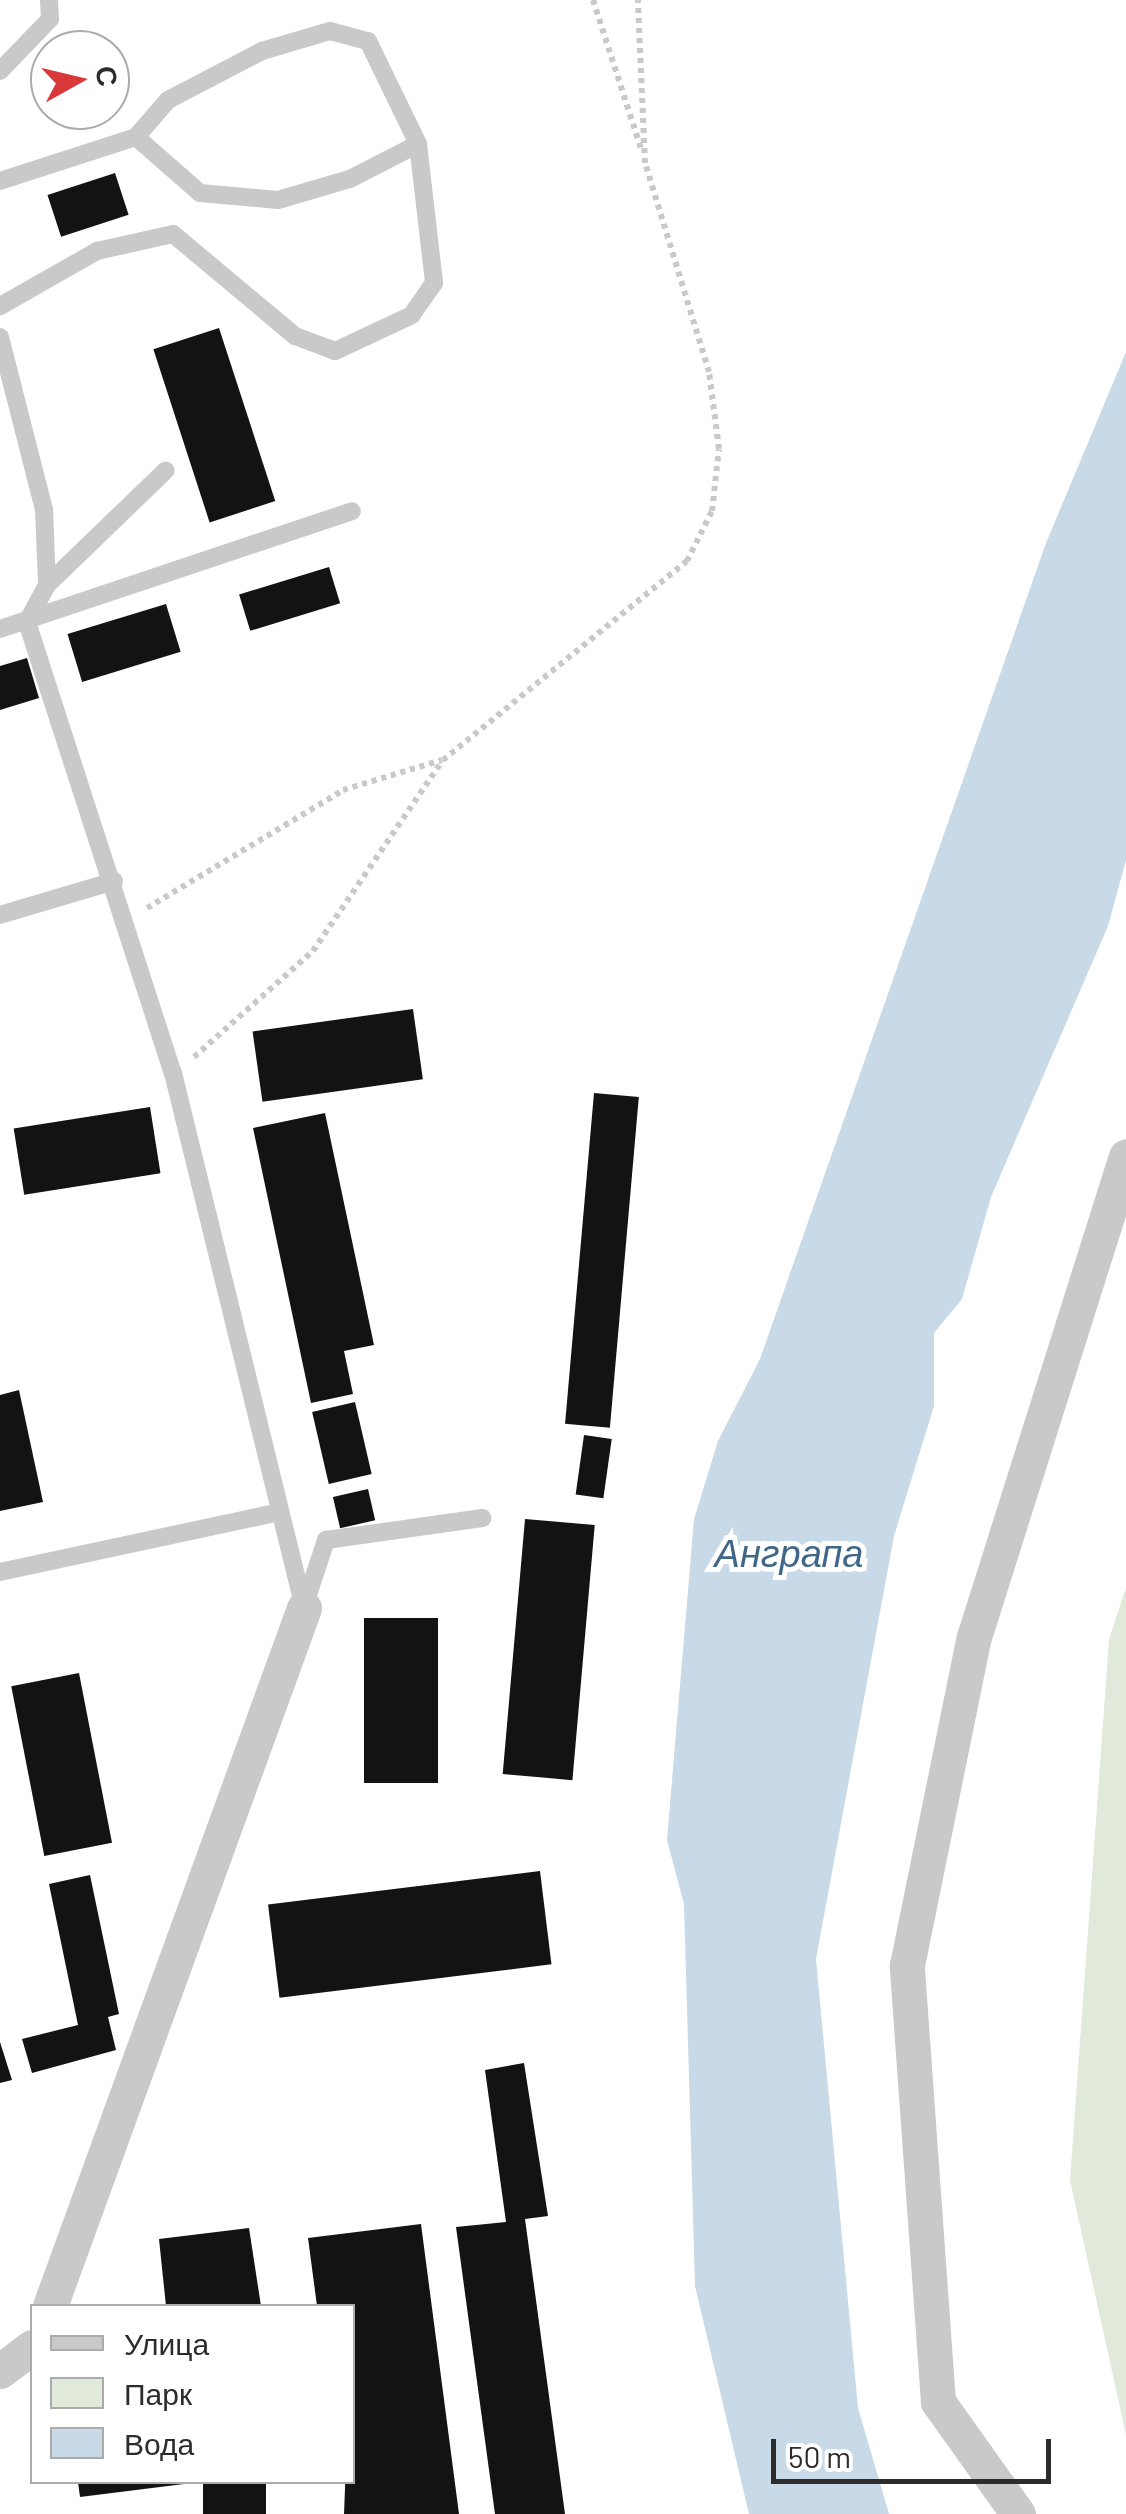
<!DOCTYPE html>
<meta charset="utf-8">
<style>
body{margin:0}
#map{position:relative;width:1126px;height:2514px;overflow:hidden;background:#fff;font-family:Barlow,sans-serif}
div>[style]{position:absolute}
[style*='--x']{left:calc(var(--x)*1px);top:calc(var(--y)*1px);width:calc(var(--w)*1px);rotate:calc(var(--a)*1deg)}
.green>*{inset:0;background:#e1e9da}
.water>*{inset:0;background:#c8d9e8}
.building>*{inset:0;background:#131313;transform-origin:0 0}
.path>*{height:6px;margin-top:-3px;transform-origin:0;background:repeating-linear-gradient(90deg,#c9c9c9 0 5px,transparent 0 10px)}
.lane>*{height:18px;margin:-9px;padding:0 9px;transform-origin:9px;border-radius:9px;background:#c9c9c9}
.street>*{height:35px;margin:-17.5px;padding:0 17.5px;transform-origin:17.5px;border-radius:17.5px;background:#c9c9c9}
span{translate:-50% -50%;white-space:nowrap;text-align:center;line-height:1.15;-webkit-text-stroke:10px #fff;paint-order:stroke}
.water-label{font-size:38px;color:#406788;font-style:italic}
.legend{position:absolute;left:30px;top:2304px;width:325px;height:180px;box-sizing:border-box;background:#fff;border:2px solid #ababab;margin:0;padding:12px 18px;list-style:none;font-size:30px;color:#2c2c2c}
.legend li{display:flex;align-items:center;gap:20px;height:50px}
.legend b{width:50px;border:2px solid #ababab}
.north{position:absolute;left:30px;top:30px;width:100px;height:100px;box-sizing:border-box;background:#fff;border:2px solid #ababab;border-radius:50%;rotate:82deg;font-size:28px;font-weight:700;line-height:40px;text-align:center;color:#2c2c2c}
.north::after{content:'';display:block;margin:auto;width:35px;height:45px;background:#d93a39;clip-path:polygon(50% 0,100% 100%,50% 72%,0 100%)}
.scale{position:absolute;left:771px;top:2439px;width:280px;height:45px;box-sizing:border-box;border:5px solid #2c2c2c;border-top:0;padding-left:12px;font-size:30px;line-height:35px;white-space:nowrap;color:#2c2c2c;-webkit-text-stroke:8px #fff;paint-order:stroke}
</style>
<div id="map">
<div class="green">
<div style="clip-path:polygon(1126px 1587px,1126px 2435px,1070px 2180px,1109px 1640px)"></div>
</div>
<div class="water">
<div style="clip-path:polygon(1126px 352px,1126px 860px,1108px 926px,991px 1197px,962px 1299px,934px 1333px,934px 1406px,894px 1536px,816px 1959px,858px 2408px,889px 2514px,749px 2514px,695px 2286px,684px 1904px,667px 1840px,694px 1519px,718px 1441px,760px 1359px,1046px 543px)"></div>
</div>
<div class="building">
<div style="left:115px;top:173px;width:44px;height:71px;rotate:72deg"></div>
<div style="left:219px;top:328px;width:182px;height:69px;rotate:72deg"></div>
<div style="left:329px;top:567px;width:38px;height:94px;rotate:73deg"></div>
<div style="left:166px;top:604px;width:50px;height:103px;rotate:73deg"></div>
<div style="clip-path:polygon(27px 658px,39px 698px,0 710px,0 666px)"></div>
<div style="left:413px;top:1009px;width:71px;height:162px;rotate:82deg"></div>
<div style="left:594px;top:1093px;width:45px;height:332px;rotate:5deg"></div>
<div style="left:150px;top:1107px;width:67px;height:138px;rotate:81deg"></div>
<div style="clip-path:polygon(325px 1113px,374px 1345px,344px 1351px,353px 1394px,311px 1403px,253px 1128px)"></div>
<div style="clip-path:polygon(19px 1390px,43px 1502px,0 1511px,0 1395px)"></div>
<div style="left:355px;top:1402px;width:74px;height:44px;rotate:77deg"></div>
<div style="left:584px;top:1435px;width:28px;height:60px;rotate:8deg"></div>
<div style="left:368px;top:1489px;width:32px;height:36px;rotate:77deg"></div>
<div style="left:525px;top:1519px;width:70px;height:256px;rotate:5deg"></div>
<div style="left:364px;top:1618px;width:74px;height:165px"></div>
<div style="left:79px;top:1673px;width:173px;height:69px;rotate:79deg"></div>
<div style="left:540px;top:1871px;width:94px;height:274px;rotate:83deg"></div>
<div style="clip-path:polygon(90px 1875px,119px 2014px,108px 2017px,116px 2050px,32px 2073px,22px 2039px,78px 2025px,49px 1884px)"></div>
<div style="clip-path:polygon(0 2042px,12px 2080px,0 2083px)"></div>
<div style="clip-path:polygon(524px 2063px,548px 2216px,525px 2219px,565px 2514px,495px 2514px,456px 2227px,506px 2222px,485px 2070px)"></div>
<div style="clip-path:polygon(421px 2224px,459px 2514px,344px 2514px,352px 2306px,317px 2306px,308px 2238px)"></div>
<div style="clip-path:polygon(249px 2228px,261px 2306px,166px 2306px,159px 2239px)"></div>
<div style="clip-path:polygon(78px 2482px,184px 2482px,184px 2484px,80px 2497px)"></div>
<div style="left:203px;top:2482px;width:63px;height:32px"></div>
</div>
<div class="path">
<div style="--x:593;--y:0;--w:160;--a:72.1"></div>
<div style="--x:147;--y:908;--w:229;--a:-31"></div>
<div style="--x:343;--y:790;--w:103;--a:-16.9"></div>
<div style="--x:194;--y:1057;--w:159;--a:-41.7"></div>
<div style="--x:313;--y:951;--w:231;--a:-55.8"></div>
<div style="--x:443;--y:760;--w:315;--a:-39.2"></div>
<div style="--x:687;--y:561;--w:56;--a:-63.4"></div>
<div style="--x:712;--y:511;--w:62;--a:-83.6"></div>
<div style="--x:719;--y:449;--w:78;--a:-97.4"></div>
<div style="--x:709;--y:372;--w:219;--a:-107"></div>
<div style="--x:645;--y:163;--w:163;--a:-92.5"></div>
</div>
<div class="lane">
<div style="--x:0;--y:71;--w:72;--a:-46.1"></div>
<div style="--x:50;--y:19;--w:19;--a:-93"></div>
<div style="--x:136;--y:137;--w:85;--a:41.2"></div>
<div style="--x:200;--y:193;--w:78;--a:5.1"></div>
<div style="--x:278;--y:200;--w:75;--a:-16.3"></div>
<div style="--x:350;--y:179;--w:76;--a:-27.2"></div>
<div style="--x:0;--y:181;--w:143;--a:-17.9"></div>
<div style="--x:136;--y:137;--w:49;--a:-49.1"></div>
<div style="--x:168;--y:100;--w:106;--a:-27.5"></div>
<div style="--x:262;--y:51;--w:71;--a:-16.4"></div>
<div style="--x:330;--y:31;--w:39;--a:15"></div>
<div style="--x:368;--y:41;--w:114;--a:64.1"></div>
<div style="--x:418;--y:144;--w:140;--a:83.4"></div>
<div style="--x:434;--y:283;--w:39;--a:125"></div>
<div style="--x:412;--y:315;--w:85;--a:154.9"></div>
<div style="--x:335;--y:351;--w:43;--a:-159.4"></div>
<div style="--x:295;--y:336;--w:159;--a:-140.1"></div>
<div style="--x:173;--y:234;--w:78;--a:167.4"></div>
<div style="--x:97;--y:251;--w:112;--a:150.4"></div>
<div style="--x:0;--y:337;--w:178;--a:75.7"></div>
<div style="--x:44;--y:509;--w:76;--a:87.7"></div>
<div style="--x:47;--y:585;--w:42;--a:118.4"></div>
<div style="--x:27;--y:622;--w:474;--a:72.1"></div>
<div style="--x:173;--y:1073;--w:551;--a:76.24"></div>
<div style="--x:47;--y:585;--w:165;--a:-44"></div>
<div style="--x:0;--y:629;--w:371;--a:-18.5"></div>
<div style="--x:0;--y:915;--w:119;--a:-16.6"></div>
<div style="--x:0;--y:1572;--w:286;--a:-12.1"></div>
<div style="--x:304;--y:1607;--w:71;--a:-71.8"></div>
<div style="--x:326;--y:1540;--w:158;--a:-8"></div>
</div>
<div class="street">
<div style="--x:50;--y:2306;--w:743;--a:-70"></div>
<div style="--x:0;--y:2371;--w:40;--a:-37"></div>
<div style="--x:1018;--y:2514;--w:138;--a:-125.5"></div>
<div style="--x:938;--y:2402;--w:438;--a:-94.1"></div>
<div style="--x:907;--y:1965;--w:335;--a:-78.5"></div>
<div style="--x:974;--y:1637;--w:504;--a:-72.46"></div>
</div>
<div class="water-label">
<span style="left:789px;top:1553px">Анграпа</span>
</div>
<ul class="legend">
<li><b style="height:12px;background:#c9c9c9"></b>Улица</li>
<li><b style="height:28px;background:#e1e9da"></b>Парк</li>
<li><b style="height:28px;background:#c8d9e8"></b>Вода</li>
</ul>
<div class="north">С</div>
<div class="scale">50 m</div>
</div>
